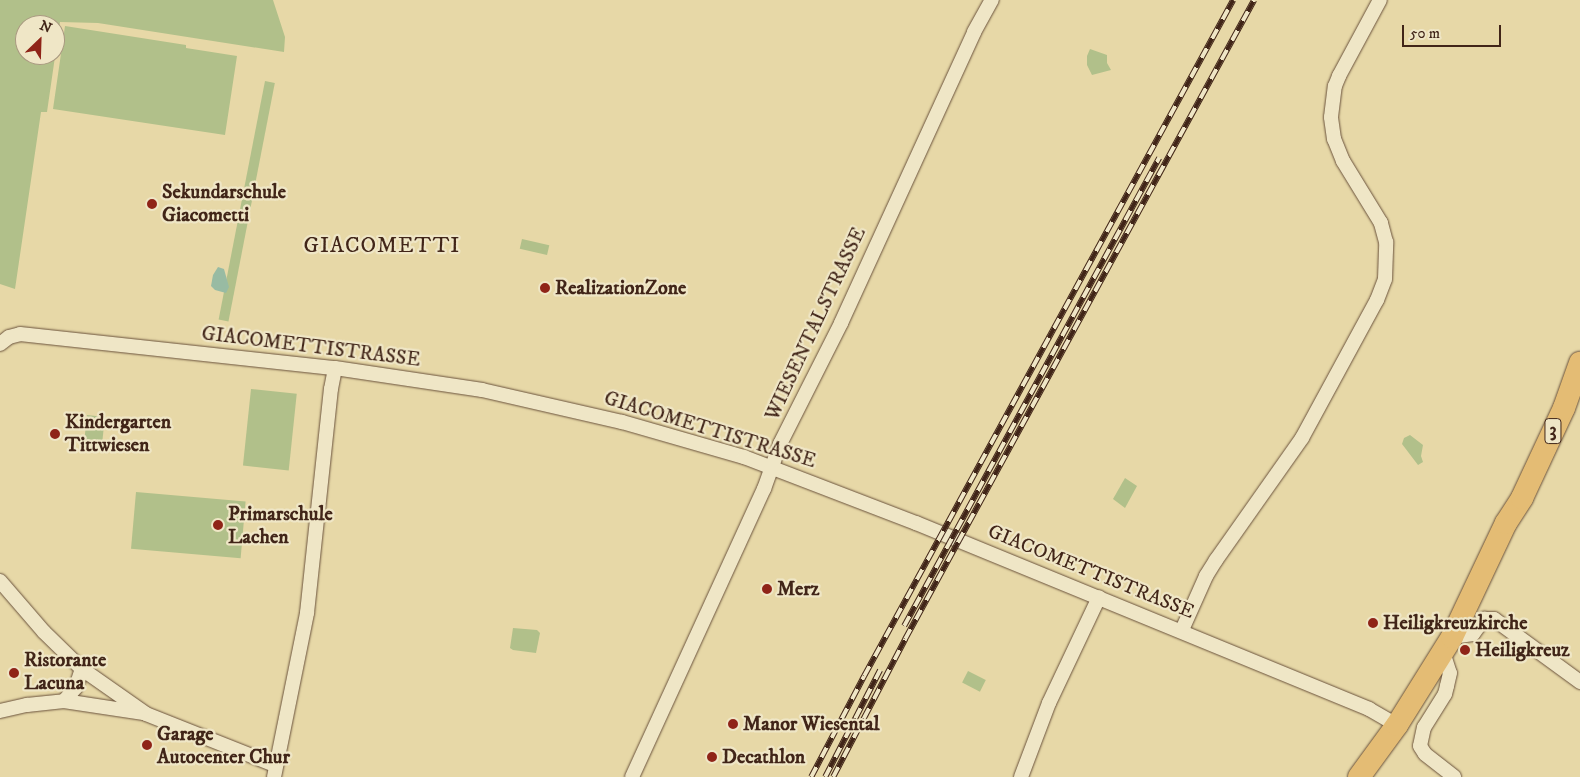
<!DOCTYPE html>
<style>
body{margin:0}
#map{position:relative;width:1580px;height:777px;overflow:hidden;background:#e7d8a7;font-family:"IM FELL DW Pica",serif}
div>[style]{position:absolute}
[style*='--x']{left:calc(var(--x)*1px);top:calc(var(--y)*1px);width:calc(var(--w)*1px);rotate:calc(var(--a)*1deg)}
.green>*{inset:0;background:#b1c08a;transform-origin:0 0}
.water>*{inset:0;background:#98bba3}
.roads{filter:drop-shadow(0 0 1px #6a523c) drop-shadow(0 0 1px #6a523c)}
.street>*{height:14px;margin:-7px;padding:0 7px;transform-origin:7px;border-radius:7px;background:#efe6c6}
.primary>*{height:22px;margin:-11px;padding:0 11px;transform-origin:11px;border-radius:11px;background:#e4bc74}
.rail>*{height:5.5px;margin-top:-2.75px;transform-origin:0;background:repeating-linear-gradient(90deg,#efe6c6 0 11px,#412518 0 22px);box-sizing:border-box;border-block:1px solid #412518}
.dots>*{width:14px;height:14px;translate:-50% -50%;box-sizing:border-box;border:2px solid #efe6c6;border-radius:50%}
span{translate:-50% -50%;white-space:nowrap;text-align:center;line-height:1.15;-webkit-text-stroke:4.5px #efe6c6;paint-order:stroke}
.shield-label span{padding:1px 4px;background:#efe6c6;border:1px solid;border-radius:4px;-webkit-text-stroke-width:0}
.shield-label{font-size:19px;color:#412518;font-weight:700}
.poi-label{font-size:20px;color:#412518;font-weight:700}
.left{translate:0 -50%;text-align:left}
.street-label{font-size:20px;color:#412518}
.quarter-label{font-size:22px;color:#412518;letter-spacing:1px}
.north{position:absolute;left:15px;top:15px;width:50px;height:50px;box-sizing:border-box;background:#efe6c6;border:1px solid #a99980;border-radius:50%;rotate:24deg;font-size:14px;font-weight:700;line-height:20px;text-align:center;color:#412518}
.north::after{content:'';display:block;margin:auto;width:18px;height:22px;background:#8f2418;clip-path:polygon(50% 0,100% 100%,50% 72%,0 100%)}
.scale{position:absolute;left:1402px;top:25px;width:99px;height:22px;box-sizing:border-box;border:2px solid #412518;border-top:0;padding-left:6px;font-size:15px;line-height:18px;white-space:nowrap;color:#412518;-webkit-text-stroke:4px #efe6c6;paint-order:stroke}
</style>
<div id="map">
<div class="green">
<div style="clip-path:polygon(evenodd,0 0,273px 0,285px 37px,284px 52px,98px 23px,60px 22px,47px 112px,41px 112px,15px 289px,0 284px,0 0,25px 25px,55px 25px,55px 55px,25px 55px,25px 25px)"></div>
<div style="clip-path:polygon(65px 26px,186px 45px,186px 48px,237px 56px,225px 135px,53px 109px)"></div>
<div style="clip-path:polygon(1090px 49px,1107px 55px,1107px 63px,1111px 70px,1092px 75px,1087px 65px,1087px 56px)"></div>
<div style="left:265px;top:81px;width:10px;height:243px;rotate:11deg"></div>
<div style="left:522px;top:239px;width:28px;height:10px;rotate:13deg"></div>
<div style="left:251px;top:389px;width:46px;height:77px;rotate:6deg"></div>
<div style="left:87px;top:415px;width:18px;height:25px;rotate:6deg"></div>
<div style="clip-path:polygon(1410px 435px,1423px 445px,1421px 456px,1423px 462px,1418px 465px,1402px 444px,1404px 438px)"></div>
<div style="clip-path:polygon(1125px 478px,1137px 486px,1125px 508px,1113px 499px)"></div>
<div style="left:136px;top:492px;width:110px;height:57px;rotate:5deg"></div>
<div style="clip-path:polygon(513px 628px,537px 630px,540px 633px,536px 653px,513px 650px,510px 648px)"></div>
<div style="left:968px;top:671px;width:20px;height:13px;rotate:27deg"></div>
</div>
<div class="water">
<div style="clip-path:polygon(218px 267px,224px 269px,229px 287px,226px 293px,215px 290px,211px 286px,213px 275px)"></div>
</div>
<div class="roads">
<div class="street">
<div style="--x:0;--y:344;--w:11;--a:-38"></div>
<div style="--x:9;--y:337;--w:11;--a:-15"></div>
<div style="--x:20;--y:334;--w:317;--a:6.2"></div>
<div style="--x:335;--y:368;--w:149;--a:8.5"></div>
<div style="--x:482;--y:390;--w:144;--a:12.9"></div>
<div style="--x:622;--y:422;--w:127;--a:16"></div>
<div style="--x:744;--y:457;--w:184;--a:21"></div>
<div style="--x:916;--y:523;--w:490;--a:22.3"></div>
<div style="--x:1369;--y:709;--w:32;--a:30"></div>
<div style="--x:0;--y:581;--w:67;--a:49.2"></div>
<div style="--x:44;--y:632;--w:53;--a:44.2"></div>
<div style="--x:82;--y:669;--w:78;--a:35.1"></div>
<div style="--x:146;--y:714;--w:139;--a:21.6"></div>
<div style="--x:1182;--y:630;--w:59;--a:-66"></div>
<div style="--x:1206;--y:576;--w:19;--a:-58"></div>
<div style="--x:1216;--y:560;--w:149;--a:-54.8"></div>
<div style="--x:1302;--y:438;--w:157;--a:-61.5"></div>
<div style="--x:1377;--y:300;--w:22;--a:-69"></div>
<div style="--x:1385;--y:279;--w:37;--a:-88"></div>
<div style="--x:1386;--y:242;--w:20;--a:-105"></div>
<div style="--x:1381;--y:223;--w:73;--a:-121.5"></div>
<div style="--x:1343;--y:161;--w:24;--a:-112"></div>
<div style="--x:1334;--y:139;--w:22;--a:-98"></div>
<div style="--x:1331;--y:117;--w:31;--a:-83"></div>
<div style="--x:1335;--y:86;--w:11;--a:-68"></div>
<div style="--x:1339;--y:76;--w:86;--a:-61.7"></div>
<div style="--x:1452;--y:637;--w:21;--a:-8"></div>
<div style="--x:1473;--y:634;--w:19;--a:-54"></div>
<div style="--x:1484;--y:619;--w:10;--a:0"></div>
<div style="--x:1494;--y:619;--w:107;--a:36.2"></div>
<div style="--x:1443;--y:652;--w:22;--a:72"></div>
<div style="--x:1450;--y:673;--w:13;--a:103"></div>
<div style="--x:1447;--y:686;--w:8;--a:104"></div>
<div style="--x:1445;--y:694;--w:39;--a:122"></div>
<div style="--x:1424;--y:727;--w:19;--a:102"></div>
<div style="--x:1420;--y:746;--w:9;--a:58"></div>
<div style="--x:1425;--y:754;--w:37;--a:38"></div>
<div style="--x:64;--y:701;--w:18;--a:-49"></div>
<div style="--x:76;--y:687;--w:19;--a:-72"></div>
<div style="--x:0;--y:711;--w:28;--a:-13"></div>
<div style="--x:27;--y:705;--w:37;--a:-6"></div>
<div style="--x:64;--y:701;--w:79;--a:8.7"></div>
<div style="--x:274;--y:777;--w:167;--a:-78.6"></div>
<div style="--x:307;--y:613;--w:225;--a:-83.9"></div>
<div style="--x:331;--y:389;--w:21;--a:-79"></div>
<div style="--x:632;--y:777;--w:317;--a:-65.4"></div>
<div style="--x:764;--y:489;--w:48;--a:-70.4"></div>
<div style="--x:780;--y:444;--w:136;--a:-63.2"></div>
<div style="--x:841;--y:323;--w:320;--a:-65.4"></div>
<div style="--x:974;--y:32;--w:37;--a:-61"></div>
<div style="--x:1021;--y:777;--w:79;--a:-69.3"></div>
<div style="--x:1049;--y:703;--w:117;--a:-64.7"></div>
</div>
<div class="primary">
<div style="--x:1359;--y:777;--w:64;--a:-53.8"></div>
<div style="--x:1397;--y:725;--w:104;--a:-58"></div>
<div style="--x:1452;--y:637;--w:126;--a:-64.7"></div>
<div style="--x:1506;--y:523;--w:30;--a:-57"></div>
<div style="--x:1522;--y:498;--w:99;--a:-65"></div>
<div style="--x:1564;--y:408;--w:48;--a:-70.4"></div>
</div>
</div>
<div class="rail">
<div style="--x:904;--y:626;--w:533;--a:-61.42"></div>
<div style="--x:811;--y:777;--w:114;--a:-62.3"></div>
<div style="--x:864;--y:676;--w:770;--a:-61.37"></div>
<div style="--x:825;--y:777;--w:120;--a:-62.8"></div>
<div style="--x:833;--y:777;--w:156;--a:-62.4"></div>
<div style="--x:905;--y:639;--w:728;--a:-61.36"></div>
</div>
<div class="dots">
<div style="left:152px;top:204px;background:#8f2418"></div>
<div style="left:545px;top:288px;background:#8f2418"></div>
<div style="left:55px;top:434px;background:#8f2418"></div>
<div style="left:218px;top:525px;background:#8f2418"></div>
<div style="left:767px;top:589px;background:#8f2418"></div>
<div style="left:1373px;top:623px;background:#8f2418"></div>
<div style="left:1465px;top:650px;background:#8f2418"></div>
<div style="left:14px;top:673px;background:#8f2418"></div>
<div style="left:733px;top:724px;background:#8f2418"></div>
<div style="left:147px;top:745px;background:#8f2418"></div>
<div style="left:712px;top:757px;background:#8f2418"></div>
</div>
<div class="shield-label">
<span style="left:1553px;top:431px">3</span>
</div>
<div class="poi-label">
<span class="left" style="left:162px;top:204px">Sekundarschule<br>Giacometti</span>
<span class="left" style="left:555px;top:288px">RealizationZone</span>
<span class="left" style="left:65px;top:434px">Kindergarten<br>Tittwiesen</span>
<span class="left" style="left:228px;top:526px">Primarschule<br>Lachen</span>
<span class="left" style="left:777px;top:589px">Merz</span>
<span class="left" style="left:1383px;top:623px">Heiligkreuzkirche</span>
<span class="left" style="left:1475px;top:650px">Heiligkreuz</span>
<span class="left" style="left:24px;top:672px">Ristorante<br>Lacuna</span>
<span class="left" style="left:743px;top:724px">Manor Wiesental</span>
<span class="left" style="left:157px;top:746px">Garage<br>Autocenter Chur</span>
<span class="left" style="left:722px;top:757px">Decathlon</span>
</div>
<div class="street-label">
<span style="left:816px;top:324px;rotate:-65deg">WIESENTALSTRASSE</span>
<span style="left:311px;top:347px;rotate:7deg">GIACOMETTISTRASSE</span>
<span style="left:710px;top:430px;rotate:17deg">GIACOMETTISTRASSE</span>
<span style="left:1091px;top:572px;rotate:22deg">GIACOMETTISTRASSE</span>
</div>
<div class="quarter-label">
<span style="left:382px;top:246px">GIACOMETTI</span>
</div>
<div class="north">N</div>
<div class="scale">50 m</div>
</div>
